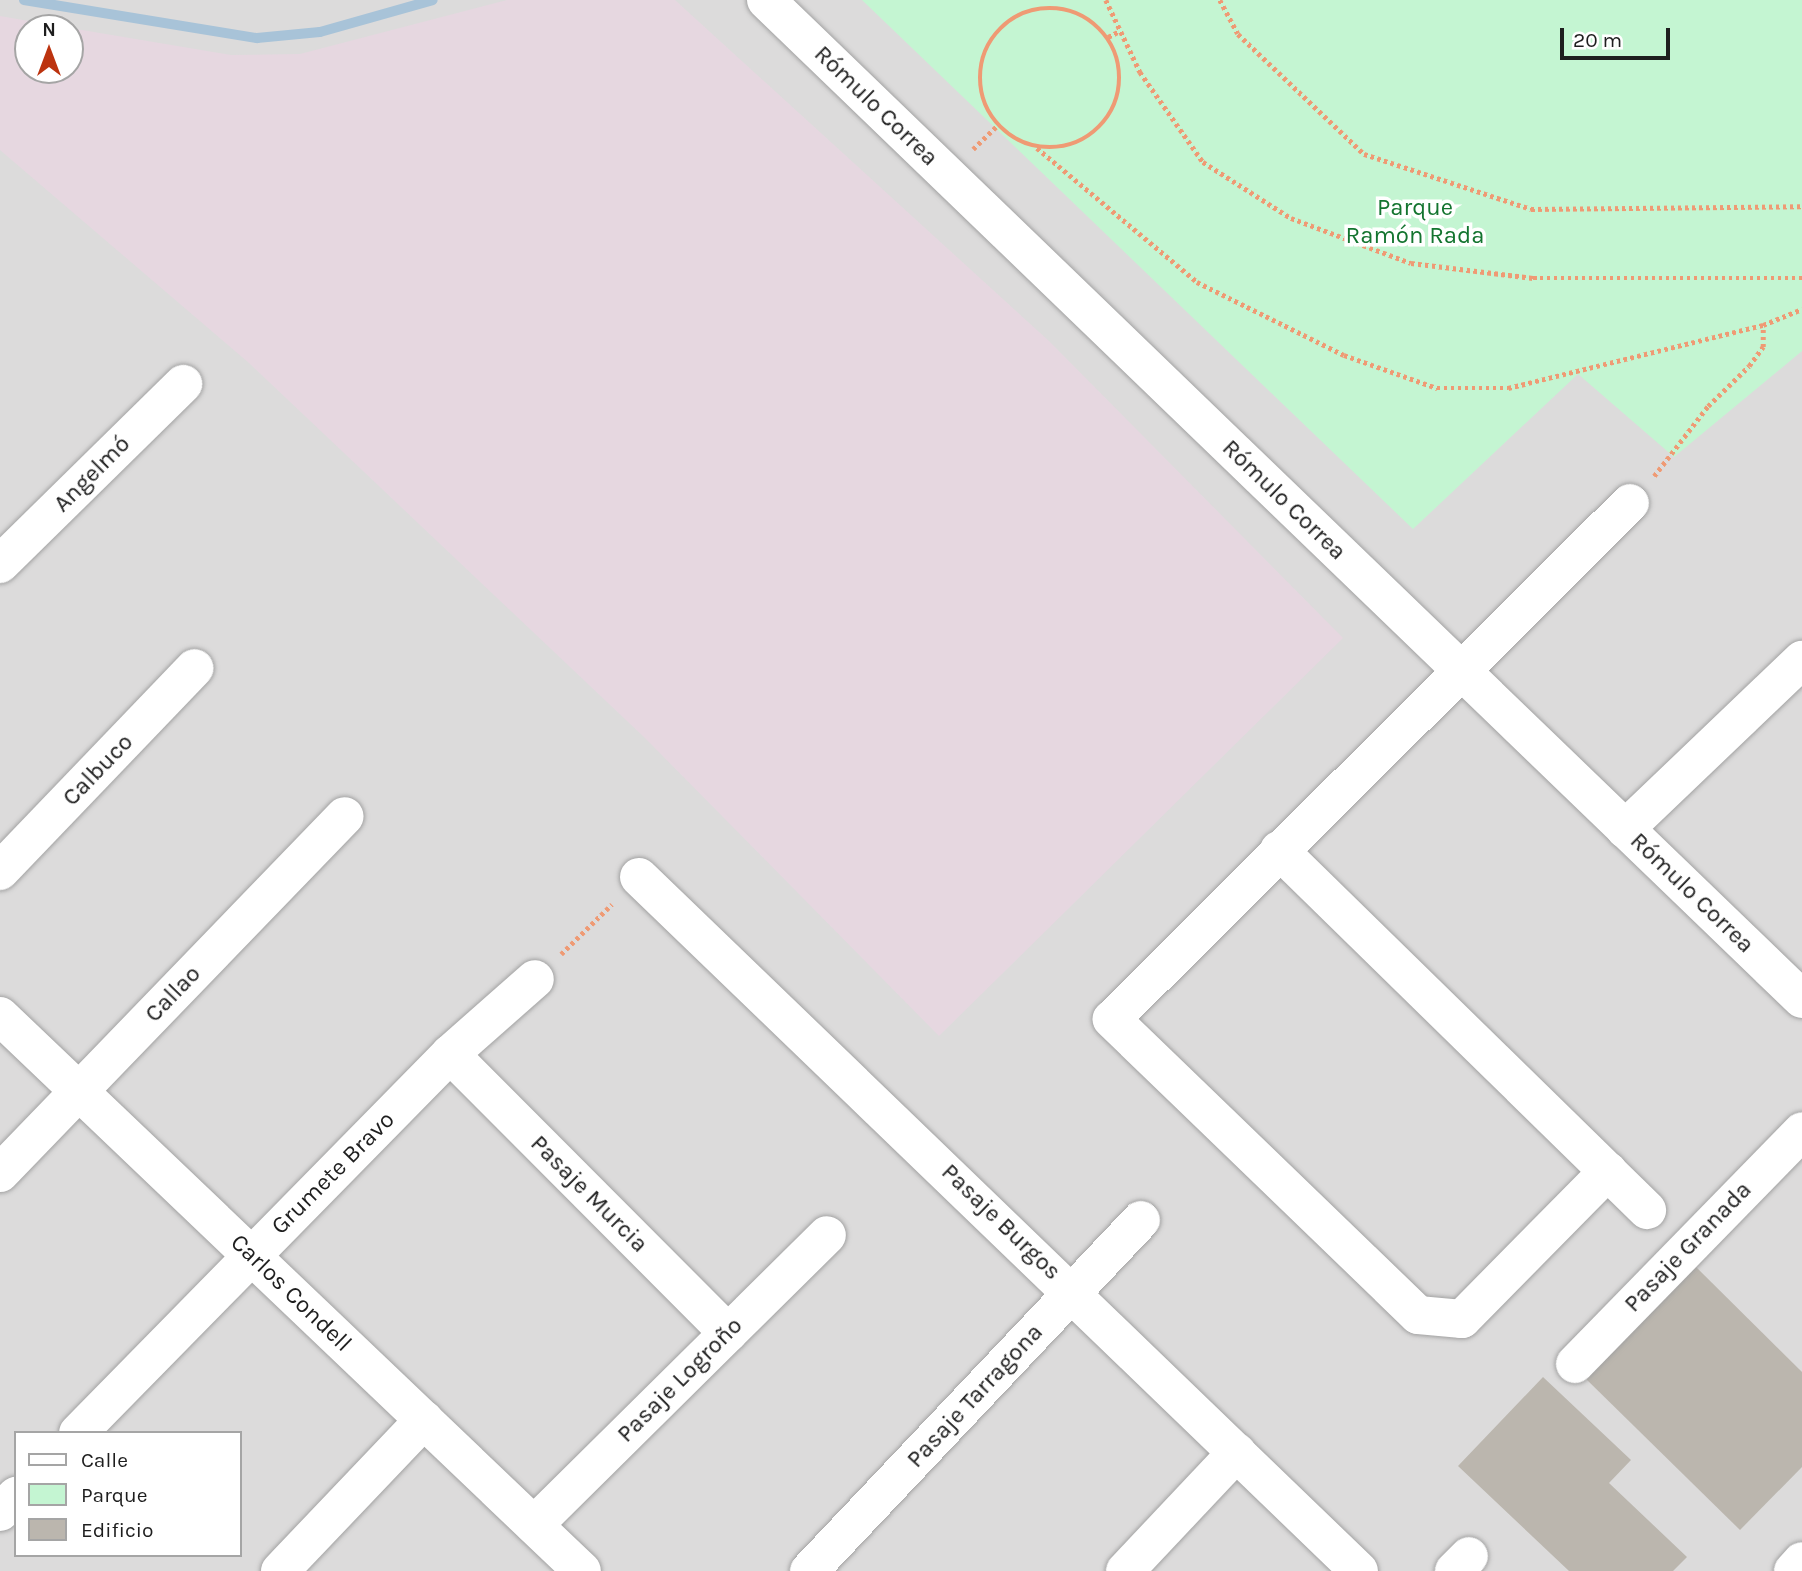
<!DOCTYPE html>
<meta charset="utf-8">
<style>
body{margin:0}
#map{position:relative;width:1802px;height:1571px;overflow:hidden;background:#eeede4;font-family:Karla,sans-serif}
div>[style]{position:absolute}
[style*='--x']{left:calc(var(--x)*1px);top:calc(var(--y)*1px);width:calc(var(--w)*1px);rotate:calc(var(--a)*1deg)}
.residential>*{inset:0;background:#dcdbdb}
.industrial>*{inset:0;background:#e6d7e0}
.park>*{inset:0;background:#c4f5d2}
.stream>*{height:10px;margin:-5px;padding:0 5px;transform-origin:5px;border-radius:5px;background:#a8c3d8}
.building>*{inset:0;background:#bbb6ae}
.path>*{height:4.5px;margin-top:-2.25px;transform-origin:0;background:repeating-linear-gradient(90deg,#ef9a74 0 3.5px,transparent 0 7px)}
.path>.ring{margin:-2.25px;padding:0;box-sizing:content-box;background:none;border:4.5px solid #ef9a74;border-radius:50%}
.roads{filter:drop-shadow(0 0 2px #a2a2a2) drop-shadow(0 0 2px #a2a2a2)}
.minor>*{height:38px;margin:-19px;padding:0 19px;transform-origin:19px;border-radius:19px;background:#fff}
span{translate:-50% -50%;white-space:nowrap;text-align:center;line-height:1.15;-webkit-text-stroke:7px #fff;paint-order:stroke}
.street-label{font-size:24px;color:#1e1e1e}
.park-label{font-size:24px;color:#13742f}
.legend{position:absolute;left:14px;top:1431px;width:228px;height:126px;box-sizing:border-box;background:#fff;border:2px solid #a5a5a5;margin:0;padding:9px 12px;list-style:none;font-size:21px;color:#1e1e1e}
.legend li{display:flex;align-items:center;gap:14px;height:35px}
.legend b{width:35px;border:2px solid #a5a5a5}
.north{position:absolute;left:14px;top:14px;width:70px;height:70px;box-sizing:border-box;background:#fff;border:2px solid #a5a5a5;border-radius:50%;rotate:0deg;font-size:19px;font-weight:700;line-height:28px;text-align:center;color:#1e1e1e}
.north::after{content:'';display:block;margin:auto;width:24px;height:32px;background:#bc330f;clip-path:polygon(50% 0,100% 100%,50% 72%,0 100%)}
.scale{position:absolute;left:1560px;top:28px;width:110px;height:32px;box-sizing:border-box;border:4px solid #1e1e1e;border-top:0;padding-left:9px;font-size:21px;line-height:24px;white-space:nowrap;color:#1e1e1e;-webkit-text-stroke:5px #fff;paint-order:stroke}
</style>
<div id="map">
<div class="residential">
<div style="clip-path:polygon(evenodd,0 0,1802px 0,1802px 1571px,0 1571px,0 0,28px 28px,70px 28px,70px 70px,28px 70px,28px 28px,0 0,16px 1433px,240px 1433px,240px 1555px,16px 1555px,16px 1433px)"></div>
</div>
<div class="industrial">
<div style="clip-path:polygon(507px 0,675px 0,1049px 341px,1343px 638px,939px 1036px,645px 738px,249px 363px,0 150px,0 16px,69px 28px,28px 28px,28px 70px,70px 70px,70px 28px,231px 55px,300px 54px)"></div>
</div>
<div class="park">
<div style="clip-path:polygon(862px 0,1802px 0,1802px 351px,1674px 457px,1578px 374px,1413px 529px)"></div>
</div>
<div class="stream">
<div style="--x:24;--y:0;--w:236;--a:9.3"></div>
<div style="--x:257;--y:38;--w:63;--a:-5.4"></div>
<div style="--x:320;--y:32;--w:117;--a:-15.8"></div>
</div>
<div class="building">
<div style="clip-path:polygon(1694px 1265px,1802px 1372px,1802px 1467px,1740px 1530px,1584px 1377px)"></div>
<div style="clip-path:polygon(1543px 1377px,1631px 1460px,1609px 1483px,1687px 1557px,1673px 1571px,1569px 1571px,1458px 1466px)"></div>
</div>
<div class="path">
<div style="--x:1106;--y:0;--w:80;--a:64.7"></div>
<div style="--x:1140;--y:72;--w:110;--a:55"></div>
<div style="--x:1203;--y:162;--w:104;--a:32.5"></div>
<div style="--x:1291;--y:218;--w:128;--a:20.6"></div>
<div style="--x:1411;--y:263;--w:123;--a:7"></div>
<div style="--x:1533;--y:278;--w:269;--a:0"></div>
<div style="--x:1220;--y:0;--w:38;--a:62"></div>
<div style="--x:1238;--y:34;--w:174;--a:43.6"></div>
<div style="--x:1364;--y:154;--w:176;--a:18.2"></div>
<div style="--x:1531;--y:209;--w:271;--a:-0.6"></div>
<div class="ring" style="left:980px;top:8px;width:135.5px;height:135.5px"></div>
<div style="--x:1108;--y:37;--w:13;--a:-27"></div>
<div style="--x:1037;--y:148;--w:209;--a:39.9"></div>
<div style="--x:1197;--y:282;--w:164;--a:26.4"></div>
<div style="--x:1344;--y:355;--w:99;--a:19.5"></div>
<div style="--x:1437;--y:388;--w:71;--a:0"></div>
<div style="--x:1508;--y:388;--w:263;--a:-13.9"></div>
<div style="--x:1763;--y:325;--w:42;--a:-22.3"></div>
<div style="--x:973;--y:149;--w:33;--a:-44"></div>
<div style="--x:1654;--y:476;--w:88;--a:-52.4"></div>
<div style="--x:1708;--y:406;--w:57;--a:-44.3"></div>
<div style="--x:1749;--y:366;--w:24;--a:-54"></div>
<div style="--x:1763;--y:347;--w:22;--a:-90"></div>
<div style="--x:561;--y:954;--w:71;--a:-44.4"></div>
</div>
<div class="roads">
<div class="minor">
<div style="--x:766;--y:0;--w:1439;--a:43.96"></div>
<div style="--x:0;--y:564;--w:257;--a:-44.5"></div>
<div style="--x:1625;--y:829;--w:245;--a:-43.7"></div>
<div style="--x:1279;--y:850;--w:515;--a:44.37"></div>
<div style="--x:0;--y:871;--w:281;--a:-46.2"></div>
<div style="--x:639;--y:877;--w:1000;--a:43.95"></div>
<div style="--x:0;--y:1016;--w:804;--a:43.64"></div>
<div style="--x:450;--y:1054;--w:394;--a:45.1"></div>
<div style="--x:1608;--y:1171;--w:208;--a:134.6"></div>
<div style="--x:1462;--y:1319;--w:44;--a:-174.8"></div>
<div style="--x:1418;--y:1315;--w:426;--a:-136"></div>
<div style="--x:1112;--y:1019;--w:731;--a:-44.89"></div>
<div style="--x:0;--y:1173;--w:496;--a:-46"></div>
<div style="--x:1575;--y:1364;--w:325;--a:-45.7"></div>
<div style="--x:78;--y:1433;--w:531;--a:-45.53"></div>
<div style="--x:450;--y:1054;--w:113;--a:-41.4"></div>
<div style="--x:0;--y:1512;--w:23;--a:-45"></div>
<div style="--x:534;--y:1525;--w:412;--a:-44.7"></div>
<div style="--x:280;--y:1571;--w:209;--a:-46.4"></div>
<div style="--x:809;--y:1571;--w:483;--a:-46.6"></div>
<div style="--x:1125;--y:1571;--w:163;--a:-46.7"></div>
<div style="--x:1454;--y:1571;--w:21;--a:-45"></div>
<div style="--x:1793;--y:1571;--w:13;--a:-48"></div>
</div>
</div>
<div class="street-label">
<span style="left:876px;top:106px;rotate:44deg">Rómulo Correa</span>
<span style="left:92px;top:474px;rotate:-45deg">Angelmó</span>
<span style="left:1284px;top:500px;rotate:44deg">Rómulo Correa</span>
<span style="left:98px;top:770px;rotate:-46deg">Calbuco</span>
<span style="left:1692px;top:893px;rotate:44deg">Rómulo Correa</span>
<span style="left:173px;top:994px;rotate:-46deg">Callao</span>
<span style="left:333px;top:1173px;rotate:-45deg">Grumete Bravo</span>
<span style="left:589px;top:1194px;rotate:45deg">Pasaje Murcia</span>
<span style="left:1001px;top:1222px;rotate:44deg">Pasaje Burgos</span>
<span style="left:1688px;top:1247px;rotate:-46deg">Pasaje Granada</span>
<span style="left:291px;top:1293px;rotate:44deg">Carlos Condell</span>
<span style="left:680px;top:1380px;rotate:-45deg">Pasaje Logroño</span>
<span style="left:975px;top:1396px;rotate:-47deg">Pasaje Tarragona</span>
</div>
<div class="park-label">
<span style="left:1415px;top:222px">Parque<br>Ramón Rada</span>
</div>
<ul class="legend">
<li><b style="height:9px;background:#fff"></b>Calle</li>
<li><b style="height:19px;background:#c4f5d2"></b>Parque</li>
<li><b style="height:19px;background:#bbb6ae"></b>Edificio</li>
</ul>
<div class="north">N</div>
<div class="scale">20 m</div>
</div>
